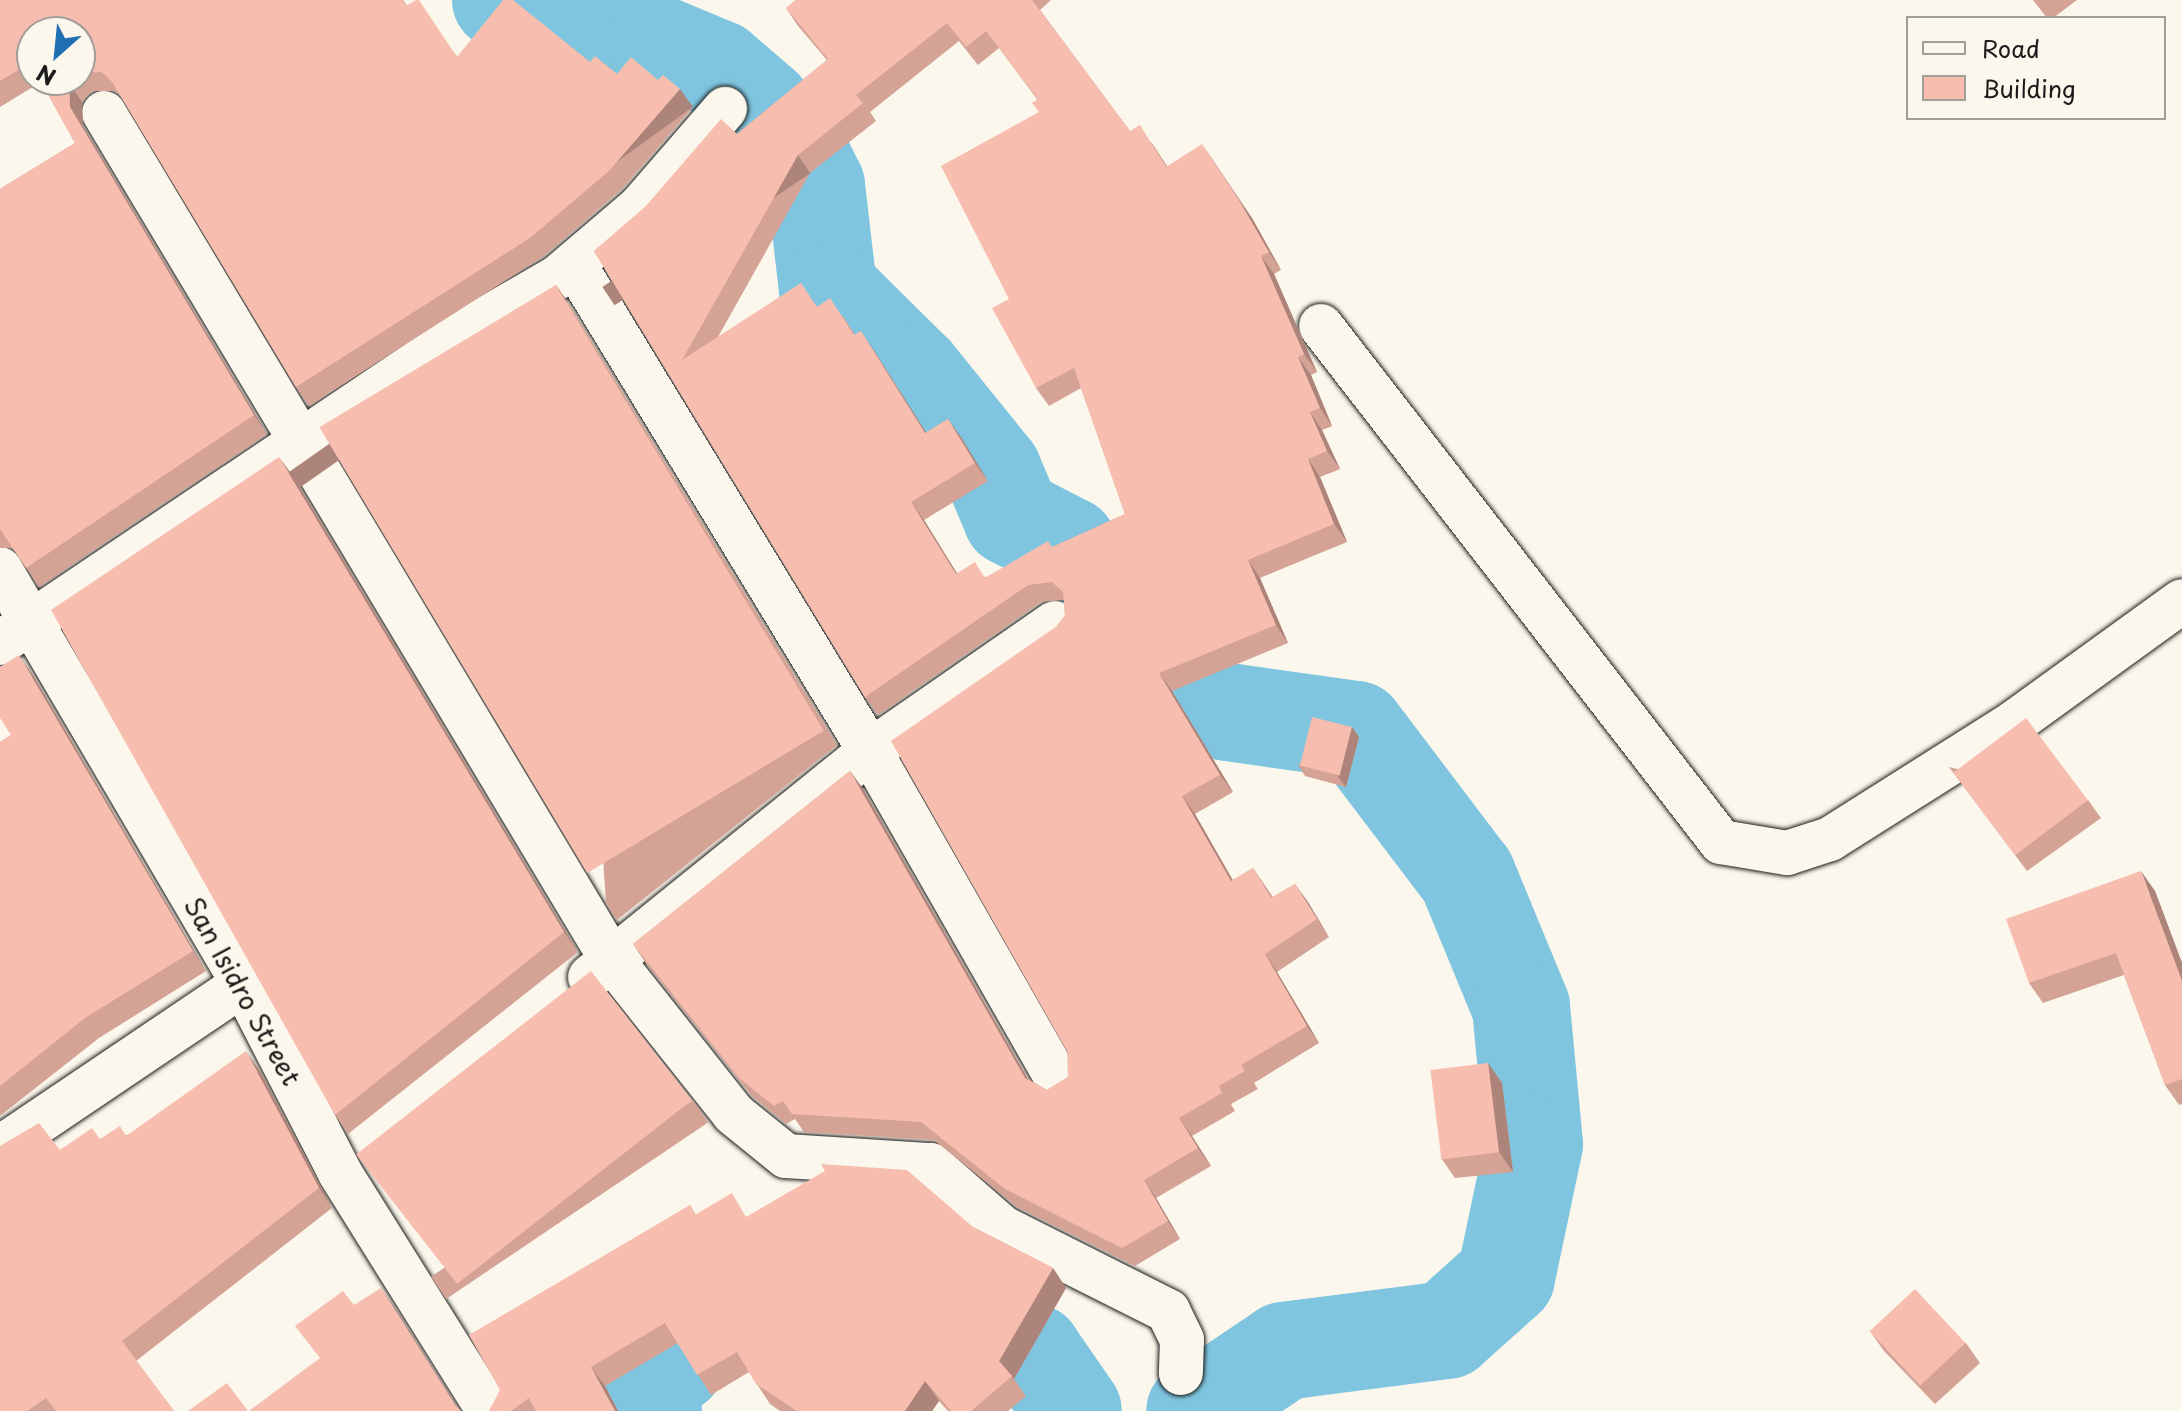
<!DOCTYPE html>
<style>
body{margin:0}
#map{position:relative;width:2182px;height:1411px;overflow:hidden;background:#fbf7ec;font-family:"Playpen Sans",sans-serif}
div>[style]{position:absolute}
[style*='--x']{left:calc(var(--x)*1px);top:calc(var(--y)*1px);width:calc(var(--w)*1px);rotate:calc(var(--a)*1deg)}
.river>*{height:98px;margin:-49px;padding:0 49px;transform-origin:49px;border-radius:49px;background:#7fc5e0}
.roads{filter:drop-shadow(0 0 2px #1c1c1c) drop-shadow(0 0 2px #1c1c1c)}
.minor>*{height:44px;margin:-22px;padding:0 22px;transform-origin:22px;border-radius:22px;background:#fbf7ec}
.wall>*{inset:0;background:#d4a396;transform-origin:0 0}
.shaded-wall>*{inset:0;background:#ad847a;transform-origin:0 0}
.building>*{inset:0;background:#f7bdaf;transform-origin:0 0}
span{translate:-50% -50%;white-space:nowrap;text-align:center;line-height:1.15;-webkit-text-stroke:6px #fbf7ec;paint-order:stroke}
.street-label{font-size:26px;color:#1c1c1c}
.legend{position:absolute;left:1906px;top:16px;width:260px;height:104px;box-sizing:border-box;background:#fbf7ec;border:2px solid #a29f99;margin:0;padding:10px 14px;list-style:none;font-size:24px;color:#1c1c1c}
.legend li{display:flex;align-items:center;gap:16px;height:40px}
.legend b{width:40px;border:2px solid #a29f99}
.north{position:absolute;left:16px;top:16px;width:80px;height:80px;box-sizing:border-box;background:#fbf7ec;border:2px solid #a29f99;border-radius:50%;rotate:207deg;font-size:22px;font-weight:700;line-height:32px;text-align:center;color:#1c1c1c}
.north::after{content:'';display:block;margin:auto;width:28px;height:36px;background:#1f6fb2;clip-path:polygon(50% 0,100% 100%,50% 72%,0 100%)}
</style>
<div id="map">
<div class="river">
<div style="--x:501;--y:0;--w:158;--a:15.4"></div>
<div style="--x:653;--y:42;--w:70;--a:22.6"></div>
<div style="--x:718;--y:69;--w:58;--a:40.8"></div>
<div style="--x:762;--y:107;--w:50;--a:48.3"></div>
<div style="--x:795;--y:144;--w:47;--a:63.4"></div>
<div style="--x:816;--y:186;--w:104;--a:83.4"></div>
<div style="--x:828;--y:289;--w:121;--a:44.7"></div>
<div style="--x:914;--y:374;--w:126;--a:51.1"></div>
<div style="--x:993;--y:472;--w:49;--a:67.1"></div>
<div style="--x:1012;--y:517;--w:63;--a:27.4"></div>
<div style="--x:1068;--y:546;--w:109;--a:58.5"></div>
<div style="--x:1125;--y:639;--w:90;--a:41.8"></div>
<div style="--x:1192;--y:699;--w:38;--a:20"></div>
<div style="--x:1228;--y:712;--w:129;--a:8"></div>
<div style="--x:1356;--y:730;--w:183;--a:52.8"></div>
<div style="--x:1467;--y:876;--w:142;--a:67.6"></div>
<div style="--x:1521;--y:1007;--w:138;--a:84.6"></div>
<div style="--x:1534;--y:1144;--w:136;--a:101.9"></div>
<div style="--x:1506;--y:1277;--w:79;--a:138.1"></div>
<div style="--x:1447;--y:1330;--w:164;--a:172.7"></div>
<div style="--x:1284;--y:1351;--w:107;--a:146"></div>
<div style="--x:904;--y:1317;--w:57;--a:-3"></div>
<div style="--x:961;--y:1314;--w:82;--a:28.4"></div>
<div style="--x:1033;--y:1353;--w:70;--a:55.4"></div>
<div style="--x:653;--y:1411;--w:31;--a:-142"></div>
<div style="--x:629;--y:1392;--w:54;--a:-31.3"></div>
<div style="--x:675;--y:1364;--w:24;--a:-68"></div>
<div style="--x:684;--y:1342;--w:106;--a:-30.7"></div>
<div style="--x:775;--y:1288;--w:23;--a:49"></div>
</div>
<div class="roads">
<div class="minor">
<div style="--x:104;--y:113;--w:988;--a:59.05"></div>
<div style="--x:612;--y:960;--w:196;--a:51.6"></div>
<div style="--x:734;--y:1114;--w:67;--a:38.9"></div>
<div style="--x:786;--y:1156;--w:145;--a:3.6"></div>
<div style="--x:931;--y:1165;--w:96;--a:41.2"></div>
<div style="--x:1003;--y:1228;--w:185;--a:26.7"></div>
<div style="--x:1168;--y:1311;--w:32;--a:64"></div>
<div style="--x:1182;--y:1340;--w:33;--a:92"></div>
<div style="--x:574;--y:264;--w:570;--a:58.71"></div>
<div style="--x:870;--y:751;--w:382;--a:60.3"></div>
<div style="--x:1321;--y:326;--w:653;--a:52.22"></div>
<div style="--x:1721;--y:842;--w:67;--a:9.5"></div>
<div style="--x:1787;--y:853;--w:45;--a:-18"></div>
<div style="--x:1830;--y:839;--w:219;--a:-32.3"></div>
<div style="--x:2015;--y:722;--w:206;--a:-35.9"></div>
<div style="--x:0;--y:569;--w:481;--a:59.6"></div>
<div style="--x:243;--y:984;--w:212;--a:62.8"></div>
<div style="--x:340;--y:1173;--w:281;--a:58"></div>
<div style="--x:0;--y:643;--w:561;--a:-33.89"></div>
<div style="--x:466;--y:330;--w:106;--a:-29.9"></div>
<div style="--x:558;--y:277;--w:108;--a:-40.5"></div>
<div style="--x:640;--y:207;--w:130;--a:-49.1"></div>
<div style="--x:590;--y:977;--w:360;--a:-38.9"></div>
<div style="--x:870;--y:751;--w:225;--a:-34.7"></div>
<div style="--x:0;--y:1148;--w:293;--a:-34"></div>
</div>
</div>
<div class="wall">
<div style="clip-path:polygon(evenodd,0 0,403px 0,407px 6px,458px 57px,590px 62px,693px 107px,622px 189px,544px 256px,309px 406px,296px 387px,121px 96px,115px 91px,92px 91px,82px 102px,83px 126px,267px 434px,39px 587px,13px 548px,0 548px,0 189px,75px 143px,41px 82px,0 107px,0 0,32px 32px,80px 32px,80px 80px,32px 80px,32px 32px)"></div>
<div style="clip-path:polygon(evenodd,796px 0,1051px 0,1040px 10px,1130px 131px,1152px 143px,1167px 166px,1252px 218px,1281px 270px,1274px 274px,1317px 372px,1311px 375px,1332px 426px,1322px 430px,1340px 469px,1320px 477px,1347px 542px,1260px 578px,1288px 643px,1172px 691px,1233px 792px,1195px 814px,1233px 880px,1253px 868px,1273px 897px,1295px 884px,1329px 937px,1277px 972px,1319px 1043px,1254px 1083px,1258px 1089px,1231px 1104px,1235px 1111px,1192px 1136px,1211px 1166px,1156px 1198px,1180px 1239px,1135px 1266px,1017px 1207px,934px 1140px,804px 1132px,795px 1119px,786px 1124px,752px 1096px,645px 962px,633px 944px,850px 771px,863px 789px,1028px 1079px,1047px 1090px,1068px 1077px,1057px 626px,1065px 615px,1064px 600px,1041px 602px,878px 715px,865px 697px,594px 251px,827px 60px,798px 26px,786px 8px,796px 0,959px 41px,978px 65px,999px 48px,1037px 99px,1039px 112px,1009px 299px,1036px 388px,1049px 406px,1081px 388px,1125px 514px,986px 577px,957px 573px,924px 520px,988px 481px,948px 419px,926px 433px,873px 349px,855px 335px,843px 316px,817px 306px,718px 337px,810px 173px,876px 121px,870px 112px,959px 41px)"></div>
<div style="clip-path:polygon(2033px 0,2077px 0,2053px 18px,2047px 18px)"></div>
<div style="clip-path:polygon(567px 301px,837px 745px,617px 920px,606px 904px)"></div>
<div style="clip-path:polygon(293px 476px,578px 952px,348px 1134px,335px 1115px)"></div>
<div style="clip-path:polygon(33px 675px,206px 971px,99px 1038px,0 1116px,0 742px,11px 735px)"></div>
<div style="clip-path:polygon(1352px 727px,1359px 737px,1346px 787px,1305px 776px,1298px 765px)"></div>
<div style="clip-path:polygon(1949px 767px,2088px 800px,2101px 818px,2027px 871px)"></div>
<div style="clip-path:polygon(2155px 891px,2182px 963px,2182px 1104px,2179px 1105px,2165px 1085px,2124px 975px,2043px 1003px,2029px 983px)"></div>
<div style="clip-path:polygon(1488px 1063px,1502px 1083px,1513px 1172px,1455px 1178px,1441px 1158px)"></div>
<div style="clip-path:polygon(260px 1071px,332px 1208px,136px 1361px,174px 1411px,0 1411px,60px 1150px,100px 1139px,127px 1135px)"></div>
<div style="left:693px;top:1100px;width:27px;height:316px;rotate:56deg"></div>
<div style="clip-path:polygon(690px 1205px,696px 1215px,973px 1227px,1053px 1268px,1066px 1288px,1014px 1379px,1026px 1396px,1008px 1411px,948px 1411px,939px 1401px,932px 1411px,780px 1411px,770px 1404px,749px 1372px,711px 1395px,678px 1343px,605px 1386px,618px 1411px,489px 1411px)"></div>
<div style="clip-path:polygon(1870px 1331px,1966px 1343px,1980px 1363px,1935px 1404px,1884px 1351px)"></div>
</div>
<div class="shaded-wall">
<div style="clip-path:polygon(69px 83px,82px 102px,83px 126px,267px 434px,254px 415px,70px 107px)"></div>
<div style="left:680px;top:89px;width:22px;height:108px;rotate:54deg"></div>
<div style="clip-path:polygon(1202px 144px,1252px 218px,1281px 270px,1269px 252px)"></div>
<div style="left:798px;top:155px;width:22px;height:236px;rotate:56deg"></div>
<div style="clip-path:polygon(1261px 256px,1274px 274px,1317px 372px,1304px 354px)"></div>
<div style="left:556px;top:285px;width:19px;height:520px;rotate:55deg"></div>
<div style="clip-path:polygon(861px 331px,873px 349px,938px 451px,925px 433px)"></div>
<div style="clip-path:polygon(1298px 357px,1311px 375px,1332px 426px,1320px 408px)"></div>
<div style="clip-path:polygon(1310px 412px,1322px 430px,1340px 469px,1327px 451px)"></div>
<div style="clip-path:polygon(948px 419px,961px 437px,988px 481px,975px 463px)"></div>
<div style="clip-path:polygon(279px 457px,293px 476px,578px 952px,564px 932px)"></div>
<div style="clip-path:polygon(1308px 459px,1320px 477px,1347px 542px,1334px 524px)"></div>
<div style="clip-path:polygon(911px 502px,924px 520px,968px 592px,956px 574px)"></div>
<div style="clip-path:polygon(1248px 560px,1260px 578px,1288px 643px,1276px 625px)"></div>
<div style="clip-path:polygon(19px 655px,33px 675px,206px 971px,193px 951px)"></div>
<div style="clip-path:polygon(1159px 673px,1172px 691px,1233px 792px,1220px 775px)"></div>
<div style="clip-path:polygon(1352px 727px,1359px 737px,1346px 787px,1338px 777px)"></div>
<div style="clip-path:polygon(850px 771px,863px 789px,1037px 1095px,1025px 1078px)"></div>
<div style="clip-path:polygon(1182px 796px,1195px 814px,1243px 899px,1231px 881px)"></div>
<div style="clip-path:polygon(2141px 871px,2155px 891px,2182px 963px,2182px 981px)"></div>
<div style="clip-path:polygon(1295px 884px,1308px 902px,1329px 937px,1317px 919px)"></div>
<div style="clip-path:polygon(1265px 954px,1277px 972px,1319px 1043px,1307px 1026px)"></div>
<div style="clip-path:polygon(246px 1051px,260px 1071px,332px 1208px,319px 1188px)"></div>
<div style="clip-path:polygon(1488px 1063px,1502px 1083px,1513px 1172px,1499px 1152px)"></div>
<div style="clip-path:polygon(1179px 1118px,1192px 1136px,1211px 1166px,1198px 1148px)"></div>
<div style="clip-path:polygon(1144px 1180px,1156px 1198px,1180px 1239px,1168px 1221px)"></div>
<div style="clip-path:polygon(1053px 1268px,1066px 1288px,1014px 1379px,999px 1361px)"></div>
<div style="clip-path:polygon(381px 1288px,395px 1308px,460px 1411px,459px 1411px)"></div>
<div style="clip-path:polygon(591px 1367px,605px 1386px,618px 1411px,615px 1411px)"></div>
<div style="clip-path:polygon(925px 1381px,939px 1401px,932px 1411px,905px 1411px)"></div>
</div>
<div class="building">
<div style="clip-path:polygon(0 0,402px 0,406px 6px,416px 0,419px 0,457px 57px,503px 0,513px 0,590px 62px,595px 56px,617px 74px,631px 57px,658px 80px,663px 75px,680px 89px,609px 171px,530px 238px,296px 387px,112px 82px,102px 72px,80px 73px,80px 32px,32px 32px,32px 66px,30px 63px,0 81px)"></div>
<div style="clip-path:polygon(evenodd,796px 0,1032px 0,1130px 131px,1140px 125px,1166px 167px,1202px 144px,1239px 200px,1269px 252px,1261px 256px,1304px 354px,1298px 357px,1320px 408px,1310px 412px,1327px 451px,1308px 459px,1334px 524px,1248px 560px,1276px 625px,1159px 673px,1220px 775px,1182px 796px,1231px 881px,1253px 868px,1271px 898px,1295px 884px,1317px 919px,1265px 954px,1307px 1026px,1241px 1065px,1245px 1071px,1219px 1086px,1222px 1093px,1179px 1118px,1198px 1148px,1144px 1180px,1168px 1221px,1122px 1248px,1005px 1189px,921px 1122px,792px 1114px,783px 1101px,774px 1106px,739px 1078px,633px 944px,850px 771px,1025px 1078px,1047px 1090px,1068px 1077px,1068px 1053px,891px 741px,1057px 626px,1065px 615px,1063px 592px,1052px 582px,1028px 585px,865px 697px,594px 251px,646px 206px,721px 119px,737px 134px,828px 59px,786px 8px,796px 0,947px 23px,966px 47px,986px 31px,1038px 99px,1032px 103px,1039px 112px,941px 166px,1009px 299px,992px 308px,1036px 388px,1074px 368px,1125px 514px,1052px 547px,1048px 541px,985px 578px,975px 562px,956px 574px,911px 502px,975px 463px,948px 419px,925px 433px,861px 331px,854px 335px,830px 298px,817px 307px,801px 283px,682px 360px,798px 155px,863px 103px,856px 95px,947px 23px)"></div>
<div style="clip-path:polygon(40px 80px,72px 80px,69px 83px,70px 107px,254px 415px,26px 568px,0 529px,0 189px,75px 143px)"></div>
<div style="left:556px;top:285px;width:520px;height:276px;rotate:59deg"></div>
<div style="clip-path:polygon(279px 457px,564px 932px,335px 1115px,51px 610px)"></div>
<div style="clip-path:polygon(19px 655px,193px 951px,85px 1018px,0 1086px,0 742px,11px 735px,0 718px,0 667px)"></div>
<div style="left:1312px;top:717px;width:41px;height:50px;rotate:14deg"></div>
<div style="left:2026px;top:718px;width:103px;height:91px;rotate:53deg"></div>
<div style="clip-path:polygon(2141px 871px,2182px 981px,2182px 1079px,2165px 1085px,2116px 953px,2029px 983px,2006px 919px)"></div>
<div style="left:591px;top:971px;width:164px;height:298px;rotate:52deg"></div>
<div style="clip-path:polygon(246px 1051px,319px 1188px,122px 1341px,174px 1411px,56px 1411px,46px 1398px,27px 1411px,0 1411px,0 1146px,39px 1123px,60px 1150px,92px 1128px,100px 1139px,120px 1126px,126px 1136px)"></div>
<div style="left:1488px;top:1063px;width:90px;height:58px;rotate:83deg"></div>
<div style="clip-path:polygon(821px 1164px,907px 1170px,973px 1227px,1053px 1268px,999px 1361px,1012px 1376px,971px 1411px,951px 1411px,925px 1381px,905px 1411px,797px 1411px,756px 1384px,737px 1352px,697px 1375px,665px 1323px,591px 1367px,615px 1411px,536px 1411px,529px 1398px,511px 1411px,489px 1411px,500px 1390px,469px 1335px,690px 1205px,695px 1215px,732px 1193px,746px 1217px,825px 1171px)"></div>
<div style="clip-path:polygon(381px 1288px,455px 1405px,461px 1411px,249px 1411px,320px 1358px,295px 1326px,343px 1291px,354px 1305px)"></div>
<div style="left:1915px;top:1289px;width:74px;height:62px;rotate:47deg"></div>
<div style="clip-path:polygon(227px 1383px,248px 1411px,188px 1411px)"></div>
</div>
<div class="street-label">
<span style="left:243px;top:991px;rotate:61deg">San Isidro Street</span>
</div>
<ul class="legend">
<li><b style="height:10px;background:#fbf7ec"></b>Road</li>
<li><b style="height:22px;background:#f7bdaf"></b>Building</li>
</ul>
<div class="north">N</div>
</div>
